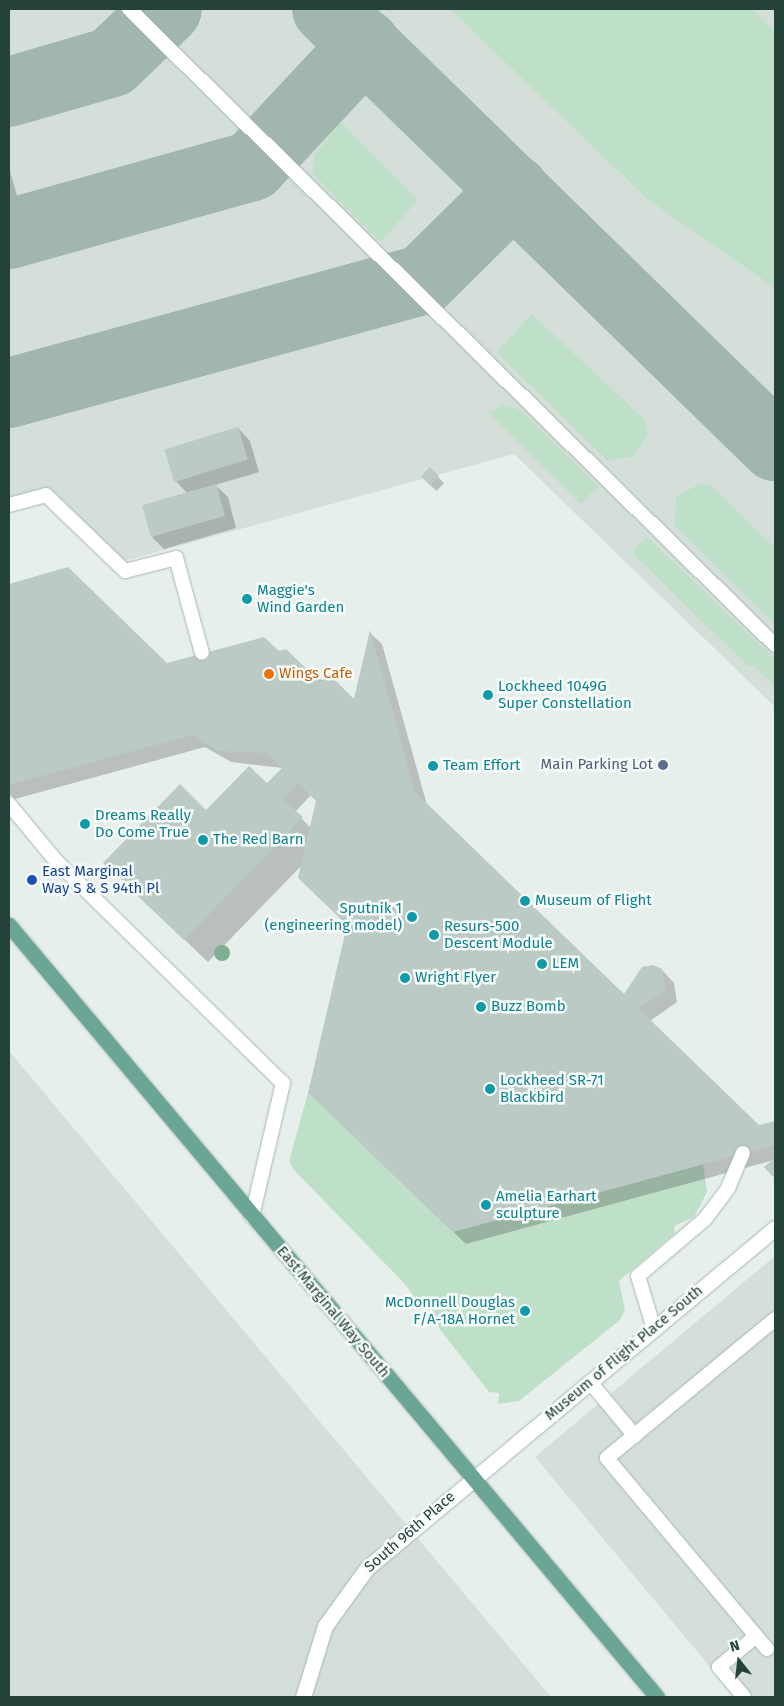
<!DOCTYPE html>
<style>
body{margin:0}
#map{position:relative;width:784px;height:1706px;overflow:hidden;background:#e6efeb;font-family:"Fira Sans",sans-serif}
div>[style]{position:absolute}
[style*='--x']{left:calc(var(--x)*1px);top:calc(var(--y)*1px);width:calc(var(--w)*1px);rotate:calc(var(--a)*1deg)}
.built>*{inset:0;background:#d4dfda}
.green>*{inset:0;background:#bfe0c8}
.shadow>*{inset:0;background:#0003;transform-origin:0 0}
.taxiway>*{height:70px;margin:-35px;padding:0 35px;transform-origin:35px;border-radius:35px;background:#a2b6b0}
.building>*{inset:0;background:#bbcac4;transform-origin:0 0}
.roads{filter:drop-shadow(0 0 1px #a8b8b2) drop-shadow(0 0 1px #a8b8b2)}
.service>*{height:14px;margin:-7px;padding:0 7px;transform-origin:7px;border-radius:7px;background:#fff}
.minor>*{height:15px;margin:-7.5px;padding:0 7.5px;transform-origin:7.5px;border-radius:7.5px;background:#fff}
.primary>*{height:15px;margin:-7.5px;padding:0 7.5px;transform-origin:7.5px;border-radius:7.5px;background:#6aa596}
.trees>*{width:16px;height:16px;margin:-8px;border-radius:50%;background:#80af93}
.dots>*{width:14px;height:14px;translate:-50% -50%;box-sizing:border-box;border:2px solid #f7fbf9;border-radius:50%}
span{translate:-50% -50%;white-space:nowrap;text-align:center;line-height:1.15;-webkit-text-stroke:5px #f7fbf9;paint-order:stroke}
.culture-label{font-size:15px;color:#0d838f}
.left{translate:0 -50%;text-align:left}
.right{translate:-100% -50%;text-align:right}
.food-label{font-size:15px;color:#c56008}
.service-label{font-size:15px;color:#4e5e75}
.transit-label{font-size:15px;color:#164399}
.street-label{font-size:15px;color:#24423a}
.frame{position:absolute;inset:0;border:10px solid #24423a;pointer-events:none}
.north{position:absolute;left:714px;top:1636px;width:50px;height:50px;-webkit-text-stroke:4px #f7fbf9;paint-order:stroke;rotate:344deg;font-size:14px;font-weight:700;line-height:20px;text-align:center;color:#24423a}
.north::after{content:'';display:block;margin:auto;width:18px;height:22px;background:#24423a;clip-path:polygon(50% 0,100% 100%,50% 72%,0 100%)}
</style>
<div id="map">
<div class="built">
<div style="clip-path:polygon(9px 9px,775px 9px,775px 707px,514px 454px,120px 562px,42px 490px,9px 500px)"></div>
<div style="clip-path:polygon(9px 1051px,551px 1697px,9px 1697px)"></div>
<div style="clip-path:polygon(775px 1256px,775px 1697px,735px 1697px,535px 1457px)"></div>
</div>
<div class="green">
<div style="clip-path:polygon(450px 9px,752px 9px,775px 32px,775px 288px,647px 199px)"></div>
<div style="clip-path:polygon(341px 122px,418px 200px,381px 242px,312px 173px,315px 154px)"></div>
<div style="clip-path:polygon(532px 314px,645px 420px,648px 435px,632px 457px,607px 460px,497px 352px)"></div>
<div style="clip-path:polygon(504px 405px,520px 410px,598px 486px,581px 504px,489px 413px)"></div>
<div style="clip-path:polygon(699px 484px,710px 485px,775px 548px,775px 624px,675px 526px,676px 497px)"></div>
<div style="clip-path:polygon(647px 537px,775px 659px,775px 686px,753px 664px,749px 667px,632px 553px)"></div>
<div style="clip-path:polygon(308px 1093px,452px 1232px,703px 1164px,707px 1192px,694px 1217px,674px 1226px,675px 1233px,619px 1281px,625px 1310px,620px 1320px,519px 1401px,498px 1404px,499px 1393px,489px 1392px,403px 1282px,293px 1169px,289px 1161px)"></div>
</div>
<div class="shadow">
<div style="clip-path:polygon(9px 168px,25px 223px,9px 228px)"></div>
<div style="clip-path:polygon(238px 428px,250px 441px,259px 472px,215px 485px,228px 497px,236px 528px,164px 549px,152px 537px,187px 493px,175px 480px)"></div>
<div style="left:430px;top:469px;width:20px;height:11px;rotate:45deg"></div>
<div style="clip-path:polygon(evenodd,68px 569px,166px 664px,279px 653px,355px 701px,370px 633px,382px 644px,427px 805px,624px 996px,662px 970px,674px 983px,677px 1002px,650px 1021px,759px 1126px,775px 1122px,775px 1177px,766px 1167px,774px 1160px,466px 1244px,322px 1105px,348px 925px,303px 864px,208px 962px,128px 886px,206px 811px,279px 796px,283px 768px,231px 762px,205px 747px,15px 799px,9px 793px,9px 585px,68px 569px,311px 795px,318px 801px,311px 828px,295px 812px,311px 795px)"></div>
</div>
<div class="taxiway">
<div style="--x:327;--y:9;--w:626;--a:44.29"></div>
<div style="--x:9;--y:92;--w:107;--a:-16.2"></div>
<div style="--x:112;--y:62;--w:76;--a:-43.9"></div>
<div style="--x:9;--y:234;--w:252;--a:-15.6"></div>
<div style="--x:252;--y:166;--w:166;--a:-47"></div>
<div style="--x:9;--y:393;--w:429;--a:-15.3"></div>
<div style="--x:423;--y:280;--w:128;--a:-44.7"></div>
</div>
<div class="building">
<div style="left:238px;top:427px;width:34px;height:77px;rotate:73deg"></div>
<div style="left:430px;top:467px;width:13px;height:13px;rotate:45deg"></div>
<div style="left:216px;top:484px;width:33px;height:77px;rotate:74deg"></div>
<div style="clip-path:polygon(68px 567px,167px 663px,264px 637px,279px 651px,286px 649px,319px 681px,332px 677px,354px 699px,370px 630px,415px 792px,624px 994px,642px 967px,653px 965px,662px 969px,666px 990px,638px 1008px,759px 1125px,775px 1121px,775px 1145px,452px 1232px,308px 1093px,347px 925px,298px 878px,316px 801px,298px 783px,283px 799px,303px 817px,184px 940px,103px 863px,180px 784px,206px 810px,249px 766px,267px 783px,282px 768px,267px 753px,218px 751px,192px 735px,9px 785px,9px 584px)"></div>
<div style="clip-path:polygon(775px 1158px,775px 1175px,773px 1177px,764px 1167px)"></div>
</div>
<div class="roads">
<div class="service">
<div style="--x:129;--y:9;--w:907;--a:44.55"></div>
<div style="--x:9;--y:505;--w:38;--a:-15"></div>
<div style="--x:46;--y:495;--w:110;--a:43.9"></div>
<div style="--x:125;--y:571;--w:53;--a:-14.3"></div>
<div style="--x:176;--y:558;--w:98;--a:74.7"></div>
<div style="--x:9;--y:804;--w:75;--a:50.4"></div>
<div style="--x:57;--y:862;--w:316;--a:44.4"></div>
<div style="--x:283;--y:1083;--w:137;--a:103.1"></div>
<div style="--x:654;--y:1329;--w:55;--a:-106.8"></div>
<div style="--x:638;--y:1276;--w:88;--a:-40.4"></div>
<div style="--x:705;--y:1219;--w:39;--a:-53"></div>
<div style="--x:728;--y:1188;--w:38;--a:-67"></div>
<div style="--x:590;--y:1382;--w:70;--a:50.2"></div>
<div style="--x:767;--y:1649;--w:249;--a:-130"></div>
<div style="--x:607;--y:1458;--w:218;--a:-39.6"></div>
<div style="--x:744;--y:1697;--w:39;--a:-130"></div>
<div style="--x:719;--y:1667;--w:48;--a:-40"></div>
</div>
<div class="minor">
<div style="--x:303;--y:1697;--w:74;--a:-72.8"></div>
<div style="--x:325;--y:1626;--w:72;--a:-54.1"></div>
<div style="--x:367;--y:1568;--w:531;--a:-39.81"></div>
</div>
<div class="primary">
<div style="--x:9;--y:925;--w:1008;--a:49.99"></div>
</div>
</div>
<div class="trees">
<div style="left:222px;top:953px"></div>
</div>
<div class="dots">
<div style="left:247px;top:599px;background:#0f9aa8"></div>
<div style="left:269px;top:674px;background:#e8710a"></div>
<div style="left:488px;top:695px;background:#0f9aa8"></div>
<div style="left:663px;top:765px;background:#5c6f8a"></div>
<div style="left:433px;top:766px;background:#0f9aa8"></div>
<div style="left:85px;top:824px;background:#0f9aa8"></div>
<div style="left:203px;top:840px;background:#0f9aa8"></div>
<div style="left:32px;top:880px;background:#1a4fb4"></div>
<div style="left:525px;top:901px;background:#0f9aa8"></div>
<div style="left:412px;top:917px;background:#0f9aa8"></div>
<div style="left:434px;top:935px;background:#0f9aa8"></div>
<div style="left:542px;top:964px;background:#0f9aa8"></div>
<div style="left:405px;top:978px;background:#0f9aa8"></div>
<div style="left:481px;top:1007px;background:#0f9aa8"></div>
<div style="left:490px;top:1089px;background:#0f9aa8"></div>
<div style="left:486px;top:1205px;background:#0f9aa8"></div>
<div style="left:525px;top:1311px;background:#0f9aa8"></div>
</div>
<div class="culture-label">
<span class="left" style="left:257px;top:599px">Maggie's<br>Wind Garden</span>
<span class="left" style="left:498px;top:695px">Lockheed 1049G<br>Super Constellation</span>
<span class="left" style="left:443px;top:766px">Team Effort</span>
<span class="left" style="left:95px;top:824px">Dreams Really<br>Do Come True</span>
<span class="left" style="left:213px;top:840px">The Red Barn</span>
<span class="left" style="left:535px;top:901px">Museum of Flight</span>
<span class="right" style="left:402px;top:917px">Sputnik 1<br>(engineering model)</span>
<span class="left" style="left:444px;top:935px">Resurs-500<br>Descent Module</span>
<span class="left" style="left:552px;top:964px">LEM</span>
<span class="left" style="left:415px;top:978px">Wright Flyer</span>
<span class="left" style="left:491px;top:1007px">Buzz Bomb</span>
<span class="left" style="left:500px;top:1089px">Lockheed SR-71<br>Blackbird</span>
<span class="left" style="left:496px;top:1205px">Amelia Earhart<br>sculpture</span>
<span class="right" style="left:515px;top:1311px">McDonnell Douglas<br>F/A-18A Hornet</span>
</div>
<div class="food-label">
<span class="left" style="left:279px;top:674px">Wings Cafe</span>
</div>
<div class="service-label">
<span class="right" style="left:653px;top:765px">Main Parking Lot</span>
</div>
<div class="transit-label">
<span class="left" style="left:42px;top:880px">East Marginal<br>Way S &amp; S 94th Pl</span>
</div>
<div class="street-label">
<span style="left:333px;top:1312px;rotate:50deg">East Marginal Way South</span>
<span style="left:624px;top:1353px;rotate:-40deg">Museum of Flight Place South</span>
<span style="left:410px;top:1532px;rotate:-41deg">South 96th Place</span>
</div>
<div class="frame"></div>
<div class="north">N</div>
</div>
